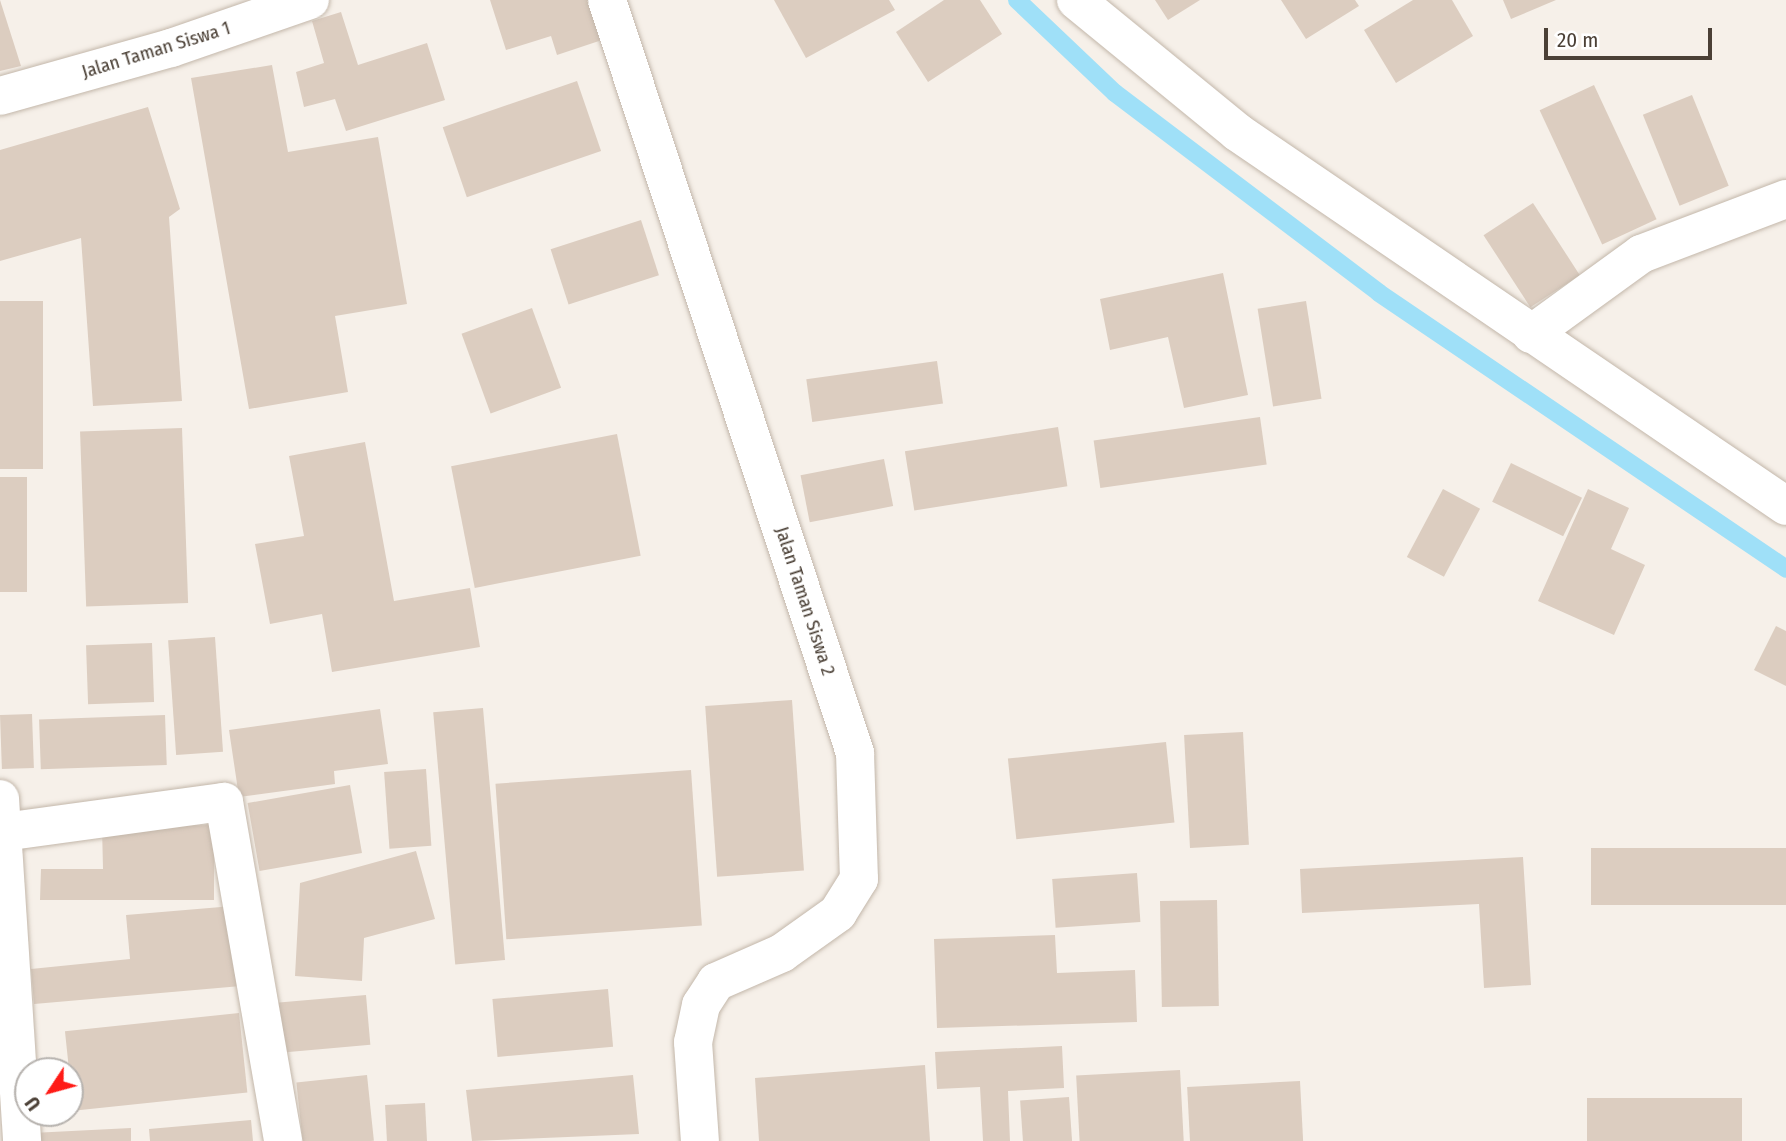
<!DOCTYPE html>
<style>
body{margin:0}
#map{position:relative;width:1786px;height:1141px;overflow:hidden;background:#f6f0e9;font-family:"Fira Sans Condensed",sans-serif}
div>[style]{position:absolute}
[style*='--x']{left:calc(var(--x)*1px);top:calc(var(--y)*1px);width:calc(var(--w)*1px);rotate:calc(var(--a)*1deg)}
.stream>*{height:18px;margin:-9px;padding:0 9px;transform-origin:9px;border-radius:9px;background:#9fe0f8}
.building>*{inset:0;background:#dccdc0;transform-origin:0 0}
.roads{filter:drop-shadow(0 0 2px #c3b7aa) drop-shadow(0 0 2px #c3b7aa)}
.minor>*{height:38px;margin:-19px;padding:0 19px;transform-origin:19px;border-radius:19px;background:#fff}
span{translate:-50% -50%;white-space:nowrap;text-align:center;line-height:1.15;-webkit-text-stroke:6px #fff;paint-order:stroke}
.street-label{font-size:19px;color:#4b4036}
.north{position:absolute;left:14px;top:1057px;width:70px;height:70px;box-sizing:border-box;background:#fff;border:2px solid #b7b3af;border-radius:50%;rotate:234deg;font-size:19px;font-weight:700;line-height:28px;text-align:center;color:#4b4036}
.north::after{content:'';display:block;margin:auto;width:24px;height:32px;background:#ff1b16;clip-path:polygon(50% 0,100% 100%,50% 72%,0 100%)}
.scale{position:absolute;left:1544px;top:28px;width:168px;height:32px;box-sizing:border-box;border:4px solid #4b4036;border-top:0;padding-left:9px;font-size:21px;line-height:24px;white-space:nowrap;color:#4b4036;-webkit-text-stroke:5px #fff;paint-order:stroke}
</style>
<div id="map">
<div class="stream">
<div style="--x:1017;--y:0;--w:135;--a:43.5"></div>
<div style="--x:1115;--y:93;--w:331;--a:37.1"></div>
<div style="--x:1379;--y:293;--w:492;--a:34.1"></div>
</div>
<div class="building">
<div style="clip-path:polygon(0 0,21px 66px,0 71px)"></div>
<div style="clip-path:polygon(490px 0,589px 0,602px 40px,557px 55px,551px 36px,506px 50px)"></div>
<div style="clip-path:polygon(774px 0,889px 0,895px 10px,806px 58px)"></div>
<div style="clip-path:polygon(944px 0,980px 0,1002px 34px,928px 82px,896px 32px)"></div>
<div style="clip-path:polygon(1155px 0,1200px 0,1168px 20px)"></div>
<div style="clip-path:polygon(1281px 0,1355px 0,1359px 6px,1306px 39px)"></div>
<div style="clip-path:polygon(1413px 0,1452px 0,1473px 36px,1396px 83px,1364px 30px)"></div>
<div style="clip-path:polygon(1503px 0,1556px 0,1511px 19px)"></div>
<div style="clip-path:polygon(341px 12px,358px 65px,427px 43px,445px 100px,346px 131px,335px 99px,304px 107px,296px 72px,324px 63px,312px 21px)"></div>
<div style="clip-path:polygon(272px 65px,288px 152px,378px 137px,407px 304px,335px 316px,348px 392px,249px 409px,191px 78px)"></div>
<div style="left:577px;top:81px;width:74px;height:142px;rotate:71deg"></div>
<div style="left:1594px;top:85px;width:148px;height:60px;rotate:65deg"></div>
<div style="left:1692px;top:95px;width:98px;height:53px;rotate:68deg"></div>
<div style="clip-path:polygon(148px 107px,180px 209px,169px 217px,182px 401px,93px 406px,81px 238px,0 261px,0 150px)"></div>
<div style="left:1533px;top:203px;width:86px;height:59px;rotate:57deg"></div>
<div style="left:641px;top:220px;width:58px;height:95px;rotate:72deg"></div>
<div style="clip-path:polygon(1223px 273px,1248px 395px,1184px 408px,1168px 337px,1110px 350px,1100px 299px)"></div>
<div style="left:0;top:301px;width:43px;height:168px"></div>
<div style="left:1306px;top:301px;width:99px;height:49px;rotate:81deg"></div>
<div style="left:532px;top:308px;width:85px;height:75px;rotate:70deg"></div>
<div style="left:937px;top:361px;width:43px;height:132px;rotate:82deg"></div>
<div style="left:1260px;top:417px;width:48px;height:168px;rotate:82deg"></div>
<div style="left:1058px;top:427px;width:60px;height:155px;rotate:81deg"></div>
<div style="left:182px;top:428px;width:175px;height:102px;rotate:88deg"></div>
<div style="left:617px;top:434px;width:124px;height:169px;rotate:79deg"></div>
<div style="clip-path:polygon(365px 442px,394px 601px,470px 588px,480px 647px,332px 672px,322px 614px,270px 624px,255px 544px,304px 536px,289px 456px)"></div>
<div style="left:884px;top:459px;width:48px;height:85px;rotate:79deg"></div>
<div style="left:1511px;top:463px;width:79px;height:43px;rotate:26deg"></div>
<div style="left:0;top:477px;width:27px;height:115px"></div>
<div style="left:1443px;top:489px;width:42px;height:77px;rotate:28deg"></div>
<div style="clip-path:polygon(1588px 489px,1629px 508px,1611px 549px,1645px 565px,1614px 635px,1538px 601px)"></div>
<div style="clip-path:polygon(1776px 626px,1786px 631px,1786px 686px,1754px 670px)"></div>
<div style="left:215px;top:637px;width:115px;height:47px;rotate:86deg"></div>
<div style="left:152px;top:643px;width:59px;height:66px;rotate:88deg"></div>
<div style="left:792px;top:700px;width:171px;height:87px;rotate:86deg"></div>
<div style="left:483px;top:708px;width:253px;height:50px;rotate:85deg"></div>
<div style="clip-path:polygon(380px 709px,388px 764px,334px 771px,335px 784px,239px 797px,229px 730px)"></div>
<div style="left:32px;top:714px;width:54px;height:32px;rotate:88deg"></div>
<div style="left:165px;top:715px;width:50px;height:126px;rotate:88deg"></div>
<div style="left:1243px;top:732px;width:113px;height:59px;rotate:87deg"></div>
<div style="left:1166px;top:742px;width:81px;height:159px;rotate:84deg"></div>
<div style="left:426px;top:769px;width:77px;height:42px;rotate:86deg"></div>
<div style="left:691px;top:770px;width:156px;height:196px;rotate:86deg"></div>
<div style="left:350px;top:785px;width:69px;height:104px;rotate:80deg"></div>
<div style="clip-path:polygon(214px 825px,214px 900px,40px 900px,41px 869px,103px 869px,102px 827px)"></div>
<div style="left:1591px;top:848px;width:195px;height:57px"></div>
<div style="clip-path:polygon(416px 851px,435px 919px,364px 938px,362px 981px,295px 976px,300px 883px)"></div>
<div style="clip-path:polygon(1523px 857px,1531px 985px,1484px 988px,1479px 904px,1302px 913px,1300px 869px)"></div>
<div style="left:1137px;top:873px;width:49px;height:85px;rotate:86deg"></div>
<div style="left:1217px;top:900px;width:106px;height:57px;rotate:89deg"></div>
<div style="clip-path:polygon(233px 906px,241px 986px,34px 1004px,31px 969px,130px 959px,126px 915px)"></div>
<div style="clip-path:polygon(1055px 935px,1057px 973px,1135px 970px,1137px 1022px,937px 1028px,934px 939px)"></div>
<div style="left:608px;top:989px;width:58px;height:116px;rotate:85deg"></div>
<div style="left:366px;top:995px;width:50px;height:96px;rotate:85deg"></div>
<div style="left:239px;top:1013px;width:80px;height:175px;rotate:84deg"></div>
<div style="clip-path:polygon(1062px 1046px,1064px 1088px,1008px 1091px,1010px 1141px,983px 1141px,980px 1087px,937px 1089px,935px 1052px)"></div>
<div style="clip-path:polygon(925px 1065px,930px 1141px,759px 1141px,755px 1078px)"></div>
<div style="left:1180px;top:1070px;width:71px;height:104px;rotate:87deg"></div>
<div style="left:367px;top:1075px;width:66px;height:71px;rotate:84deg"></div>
<div style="clip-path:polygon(633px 1075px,639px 1134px,472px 1141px,466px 1090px)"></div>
<div style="left:1300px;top:1081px;width:60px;height:113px;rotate:87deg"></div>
<div style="left:1069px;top:1097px;width:44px;height:49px;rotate:86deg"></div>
<div style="left:1742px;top:1098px;width:43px;height:155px;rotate:90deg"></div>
<div style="left:425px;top:1103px;width:38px;height:40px;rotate:87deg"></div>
<div style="clip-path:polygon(251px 1120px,253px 1141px,150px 1141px,149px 1129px)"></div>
<div style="clip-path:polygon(131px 1128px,131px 1141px,32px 1141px,32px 1133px)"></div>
</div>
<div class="roads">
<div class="minor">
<div style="--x:607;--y:0;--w:793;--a:71.77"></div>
<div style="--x:855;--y:753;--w:126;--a:88.2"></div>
<div style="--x:859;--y:879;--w:40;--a:122"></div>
<div style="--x:838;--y:913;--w:69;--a:144.5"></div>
<div style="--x:782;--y:953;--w:72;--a:156.3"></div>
<div style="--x:716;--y:982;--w:27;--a:123"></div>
<div style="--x:701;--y:1005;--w:38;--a:102"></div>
<div style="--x:693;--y:1042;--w:99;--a:86"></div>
<div style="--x:1076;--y:0;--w:208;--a:39.3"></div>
<div style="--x:1237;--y:132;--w:664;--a:34.26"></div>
<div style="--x:0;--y:96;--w:178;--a:-15.7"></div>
<div style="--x:171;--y:48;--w:147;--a:-19.1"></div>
<div style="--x:1531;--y:334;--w:136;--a:-36"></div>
<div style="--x:1641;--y:254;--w:155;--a:-20.8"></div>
<div style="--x:0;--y:799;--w:343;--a:86.3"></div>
<div style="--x:4;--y:832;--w:222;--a:-7.8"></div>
<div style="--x:224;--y:802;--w:344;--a:80.1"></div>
</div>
</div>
<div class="street-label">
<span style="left:156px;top:50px;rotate:-17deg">Jalan Taman Siswa 1</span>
<span style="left:805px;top:601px;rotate:72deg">Jalan Taman Siswa 2</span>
</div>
<div class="north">U</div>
<div class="scale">20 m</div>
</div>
